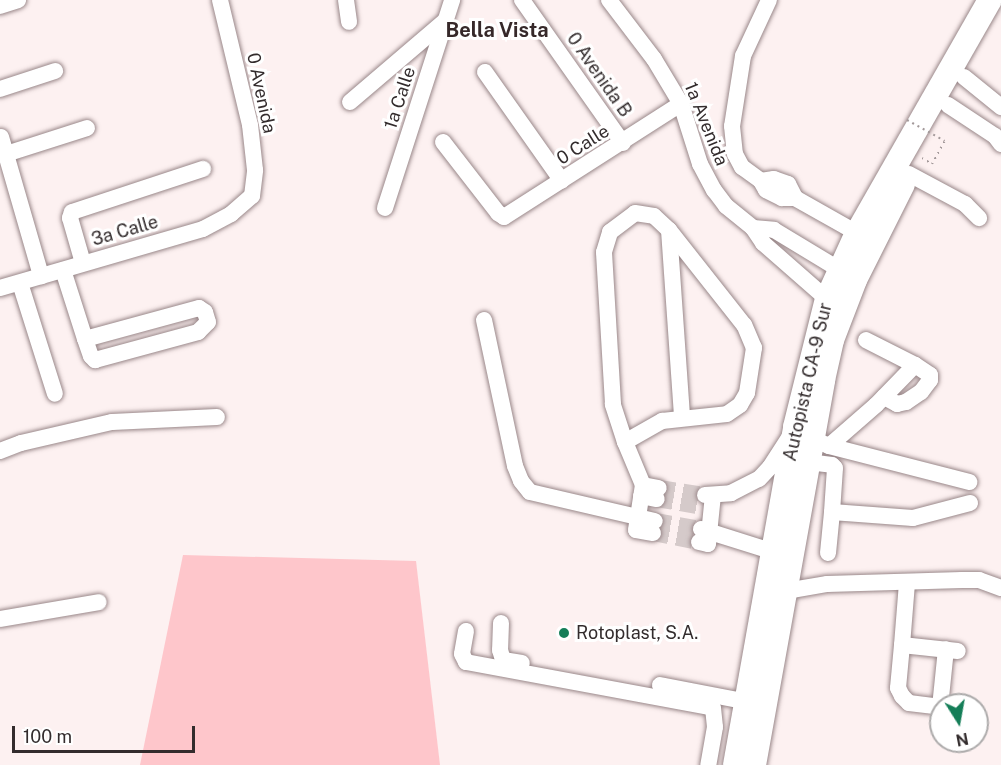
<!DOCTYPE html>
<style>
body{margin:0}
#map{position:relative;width:1001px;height:765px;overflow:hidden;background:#fdf1f1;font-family:"Public Sans",sans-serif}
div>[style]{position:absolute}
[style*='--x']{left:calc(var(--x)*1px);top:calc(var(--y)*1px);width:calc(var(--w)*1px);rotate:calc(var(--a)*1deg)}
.green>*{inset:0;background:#fec6cb}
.minor-tunnel>*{height:16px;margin-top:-8px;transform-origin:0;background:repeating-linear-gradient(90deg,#d5caca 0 16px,transparent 0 24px)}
.path>*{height:2px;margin-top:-1px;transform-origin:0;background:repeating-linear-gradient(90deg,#a3999a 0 1.5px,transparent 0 6px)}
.roads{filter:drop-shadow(0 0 2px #998789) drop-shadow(0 0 2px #998789)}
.minor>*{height:16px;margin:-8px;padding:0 8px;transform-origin:8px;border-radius:8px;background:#fff}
.highway>*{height:24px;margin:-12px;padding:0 12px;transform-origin:12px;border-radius:12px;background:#fff}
.path-bridge>*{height:2px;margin-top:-1px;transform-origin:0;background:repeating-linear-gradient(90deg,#a3999a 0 1.5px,transparent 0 6px)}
.dots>*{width:16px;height:16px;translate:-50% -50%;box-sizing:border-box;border:3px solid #fff;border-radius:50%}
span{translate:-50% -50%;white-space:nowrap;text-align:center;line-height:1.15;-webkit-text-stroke:6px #fff;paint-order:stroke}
.street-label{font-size:18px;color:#332c2d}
.poi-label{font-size:18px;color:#332c2d}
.left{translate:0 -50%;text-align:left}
.neighbourhood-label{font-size:20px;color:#362829;font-weight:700}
.north{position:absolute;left:929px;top:693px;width:60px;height:60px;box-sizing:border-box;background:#fff;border:2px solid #adabab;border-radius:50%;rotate:169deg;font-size:16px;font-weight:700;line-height:24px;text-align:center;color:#332c2d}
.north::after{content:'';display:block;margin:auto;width:21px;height:27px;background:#157e58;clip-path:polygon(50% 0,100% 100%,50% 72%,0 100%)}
.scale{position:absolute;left:12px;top:726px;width:183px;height:27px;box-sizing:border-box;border:3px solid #332c2d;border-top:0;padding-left:8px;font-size:18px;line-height:21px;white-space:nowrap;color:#332c2d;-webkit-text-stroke:4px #fff;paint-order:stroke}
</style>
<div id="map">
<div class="green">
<div style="clip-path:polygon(183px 555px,416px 561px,440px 765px,140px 765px)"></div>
</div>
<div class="minor-tunnel">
<div style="--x:659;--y:488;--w:47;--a:8.7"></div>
<div style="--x:657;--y:499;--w:47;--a:9.9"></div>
<div style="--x:655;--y:521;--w:47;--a:9.9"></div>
<div style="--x:653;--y:533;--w:47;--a:11.1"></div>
</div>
<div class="path">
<div style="--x:922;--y:158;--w:12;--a:31"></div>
<div style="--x:932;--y:164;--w:26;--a:-61"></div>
</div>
<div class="roads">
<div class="minor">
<div style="--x:346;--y:0;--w:22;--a:82"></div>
<div style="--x:522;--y:0;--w:175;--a:54.8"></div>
<div style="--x:609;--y:0;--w:74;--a:52.7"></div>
<div style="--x:654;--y:59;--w:52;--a:59"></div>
<div style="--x:681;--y:104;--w:63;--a:72.4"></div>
<div style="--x:700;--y:164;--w:30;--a:62"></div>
<div style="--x:714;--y:190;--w:20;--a:53"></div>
<div style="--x:726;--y:206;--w:35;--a:39"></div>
<div style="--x:753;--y:228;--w:18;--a:56"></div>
<div style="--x:763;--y:243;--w:85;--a:41.2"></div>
<div style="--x:769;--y:0;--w:62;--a:114.9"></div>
<div style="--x:743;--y:56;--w:71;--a:98.9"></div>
<div style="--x:732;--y:126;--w:28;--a:84"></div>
<div style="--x:735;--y:154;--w:15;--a:62"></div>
<div style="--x:742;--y:167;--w:24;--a:36"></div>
<div style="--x:761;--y:181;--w:10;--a:61"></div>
<div style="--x:766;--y:190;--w:18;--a:27"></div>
<div style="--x:782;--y:198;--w:13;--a:0"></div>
<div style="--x:795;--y:198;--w:71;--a:29.4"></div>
<div style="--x:0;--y:6;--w:19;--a:-18"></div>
<div style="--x:485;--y:72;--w:133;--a:54.8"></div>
<div style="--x:964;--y:77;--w:48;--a:39"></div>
<div style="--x:0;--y:89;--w:58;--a:-18.1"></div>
<div style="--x:350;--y:102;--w:125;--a:-40.5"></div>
<div style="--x:948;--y:105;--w:56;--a:33.4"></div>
<div style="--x:995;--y:136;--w:10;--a:53"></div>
<div style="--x:1;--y:137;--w:145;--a:73.9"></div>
<div style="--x:443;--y:142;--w:90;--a:52.2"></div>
<div style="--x:498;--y:213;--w:7;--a:34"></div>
<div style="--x:504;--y:217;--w:210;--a:-32.6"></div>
<div style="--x:6;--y:154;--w:85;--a:-17.8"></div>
<div style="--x:909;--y:174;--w:64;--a:28.2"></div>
<div style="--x:965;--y:204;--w:20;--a:45"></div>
<div style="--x:761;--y:181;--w:13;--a:-9"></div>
<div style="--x:774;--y:179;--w:15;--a:20"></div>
<div style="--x:788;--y:184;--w:16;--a:63"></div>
<div style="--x:385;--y:208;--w:219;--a:-72.1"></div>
<div style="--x:753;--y:228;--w:21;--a:5"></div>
<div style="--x:774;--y:230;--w:77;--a:31.2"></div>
<div style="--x:83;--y:263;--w:47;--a:-106.1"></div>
<div style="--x:70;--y:218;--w:6;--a:-72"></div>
<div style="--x:72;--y:212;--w:138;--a:-18.2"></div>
<div style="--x:63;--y:270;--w:72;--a:72.3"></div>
<div style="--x:85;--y:339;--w:18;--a:71"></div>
<div style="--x:91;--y:356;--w:6;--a:45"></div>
<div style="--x:95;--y:360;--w:107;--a:-15.2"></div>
<div style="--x:198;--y:332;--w:14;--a:-45"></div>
<div style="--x:208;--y:322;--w:10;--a:-107"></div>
<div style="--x:205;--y:312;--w:7;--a:-146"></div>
<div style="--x:199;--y:308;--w:118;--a:164.8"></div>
<div style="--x:20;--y:283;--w:116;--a:72.5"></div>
<div style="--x:0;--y:288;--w:211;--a:-16.2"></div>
<div style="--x:203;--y:229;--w:32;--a:-28"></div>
<div style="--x:231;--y:214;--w:28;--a:-41"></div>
<div style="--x:252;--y:196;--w:26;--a:-83"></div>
<div style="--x:255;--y:170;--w:45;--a:-96.3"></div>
<div style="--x:250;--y:125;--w:129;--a:-103.5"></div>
<div style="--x:484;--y:320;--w:149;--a:78"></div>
<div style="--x:515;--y:466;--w:16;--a:68"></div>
<div style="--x:521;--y:481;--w:14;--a:51"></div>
<div style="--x:530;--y:492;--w:128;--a:13.1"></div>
<div style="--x:884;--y:397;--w:15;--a:28"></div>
<div style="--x:897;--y:404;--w:9;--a:-13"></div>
<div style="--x:906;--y:402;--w:18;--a:-34"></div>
<div style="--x:921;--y:392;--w:15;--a:-53"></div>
<div style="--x:930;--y:380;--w:5;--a:-90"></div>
<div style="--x:930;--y:375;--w:18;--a:-146"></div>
<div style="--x:812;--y:439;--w:18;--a:22"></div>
<div style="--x:829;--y:446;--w:62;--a:-41.1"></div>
<div style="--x:876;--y:405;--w:56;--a:-45.7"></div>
<div style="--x:915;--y:365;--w:55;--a:-153"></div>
<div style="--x:625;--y:442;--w:40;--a:-108"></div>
<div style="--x:613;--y:404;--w:152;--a:-93.4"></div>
<div style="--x:604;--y:252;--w:21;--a:-73"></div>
<div style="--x:610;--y:232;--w:31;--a:-37"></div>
<div style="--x:635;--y:213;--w:19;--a:9"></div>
<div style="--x:654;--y:216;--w:21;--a:43"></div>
<div style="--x:669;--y:230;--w:188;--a:86"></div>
<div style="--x:829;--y:446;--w:145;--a:14.4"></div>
<div style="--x:0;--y:451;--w:22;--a:-21"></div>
<div style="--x:21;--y:443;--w:93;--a:-13"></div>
<div style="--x:112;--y:422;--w:105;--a:-2.7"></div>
<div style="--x:808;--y:462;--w:24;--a:7"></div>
<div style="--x:832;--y:465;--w:4;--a:45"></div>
<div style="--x:835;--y:468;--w:44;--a:93.9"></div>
<div style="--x:643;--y:485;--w:16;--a:11"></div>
<div style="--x:705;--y:495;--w:26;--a:-4"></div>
<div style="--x:731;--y:493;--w:31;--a:-27"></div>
<div style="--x:759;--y:479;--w:16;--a:-47"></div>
<div style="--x:770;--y:467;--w:37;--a:-57"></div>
<div style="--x:641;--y:496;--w:16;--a:11"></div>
<div style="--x:701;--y:529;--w:77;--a:17.5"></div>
<div style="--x:653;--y:533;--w:17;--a:-170"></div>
<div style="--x:636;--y:530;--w:46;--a:-81.2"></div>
<div style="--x:643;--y:485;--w:47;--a:-112.7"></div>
<div style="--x:625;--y:442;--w:43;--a:-29.6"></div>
<div style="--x:662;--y:421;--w:65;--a:-6.1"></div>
<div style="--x:727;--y:414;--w:16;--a:-35"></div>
<div style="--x:740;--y:405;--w:14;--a:-60"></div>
<div style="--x:747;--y:393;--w:46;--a:-81.2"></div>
<div style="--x:754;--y:348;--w:25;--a:-113"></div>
<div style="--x:744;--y:325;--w:121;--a:-128.3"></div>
<div style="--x:699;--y:542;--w:9;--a:13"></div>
<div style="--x:708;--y:544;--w:49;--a:-84.2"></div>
<div style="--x:828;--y:553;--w:41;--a:-84.4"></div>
<div style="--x:832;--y:512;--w:81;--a:4.2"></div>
<div style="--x:913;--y:518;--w:59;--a:-14.7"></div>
<div style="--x:907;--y:583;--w:62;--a:94.6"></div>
<div style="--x:902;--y:645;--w:56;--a:6.1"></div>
<div style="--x:786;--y:591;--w:42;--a:-9.7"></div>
<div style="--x:827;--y:584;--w:135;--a:-1.7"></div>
<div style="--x:962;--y:580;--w:17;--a:0"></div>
<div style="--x:979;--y:580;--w:23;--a:20"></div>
<div style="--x:0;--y:619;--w:100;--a:-9.7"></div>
<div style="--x:501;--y:623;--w:27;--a:92"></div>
<div style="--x:500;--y:650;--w:10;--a:73"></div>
<div style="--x:503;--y:660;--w:19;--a:9"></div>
<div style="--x:466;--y:631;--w:23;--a:100"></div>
<div style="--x:462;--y:654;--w:9;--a:63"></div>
<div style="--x:466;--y:662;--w:251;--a:10.5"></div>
<div style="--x:713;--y:708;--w:19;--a:84"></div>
<div style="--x:715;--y:727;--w:39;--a:100"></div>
<div style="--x:902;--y:645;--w:43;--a:95.3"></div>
<div style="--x:898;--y:688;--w:9;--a:63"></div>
<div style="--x:902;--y:696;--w:10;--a:45"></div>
<div style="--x:909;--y:703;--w:32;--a:7"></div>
<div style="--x:660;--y:685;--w:90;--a:10.9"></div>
<div style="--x:940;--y:707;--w:58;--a:-84.1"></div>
</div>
<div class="highway">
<div style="--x:735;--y:765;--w:343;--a:-79.9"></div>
<div style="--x:795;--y:427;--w:132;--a:-76"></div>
<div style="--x:827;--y:299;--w:72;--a:-65.6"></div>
<div style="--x:857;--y:233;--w:268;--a:-60.3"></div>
<div style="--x:754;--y:765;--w:391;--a:-79.8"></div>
<div style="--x:823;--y:380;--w:41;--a:-77.3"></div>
<div style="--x:832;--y:340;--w:64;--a:-69"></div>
<div style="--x:855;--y:280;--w:107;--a:-63.4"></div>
</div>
</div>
<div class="path-bridge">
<div style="--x:907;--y:120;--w:43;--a:28.9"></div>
</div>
<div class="dots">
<div style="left:564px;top:633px;background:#157e58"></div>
</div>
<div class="street-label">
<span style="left:599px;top:75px;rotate:55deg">0 Avenida B</span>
<span style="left:261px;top:93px;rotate:78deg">0 Avenida</span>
<span style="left:400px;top:98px;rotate:-72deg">1a Calle</span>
<span style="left:706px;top:124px;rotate:68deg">1a Avenida</span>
<span style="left:583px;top:145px;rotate:-32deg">0 Calle</span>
<span style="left:125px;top:231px;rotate:-16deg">3a Calle</span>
<span style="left:808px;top:382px;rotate:-77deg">Autopista CA-9 Sur</span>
</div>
<div class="poi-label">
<span class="left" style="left:576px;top:633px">Rotoplast, S.A.</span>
</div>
<div class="neighbourhood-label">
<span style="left:497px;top:30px">Bella Vista</span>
</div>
<div class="north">N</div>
<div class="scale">100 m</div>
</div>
